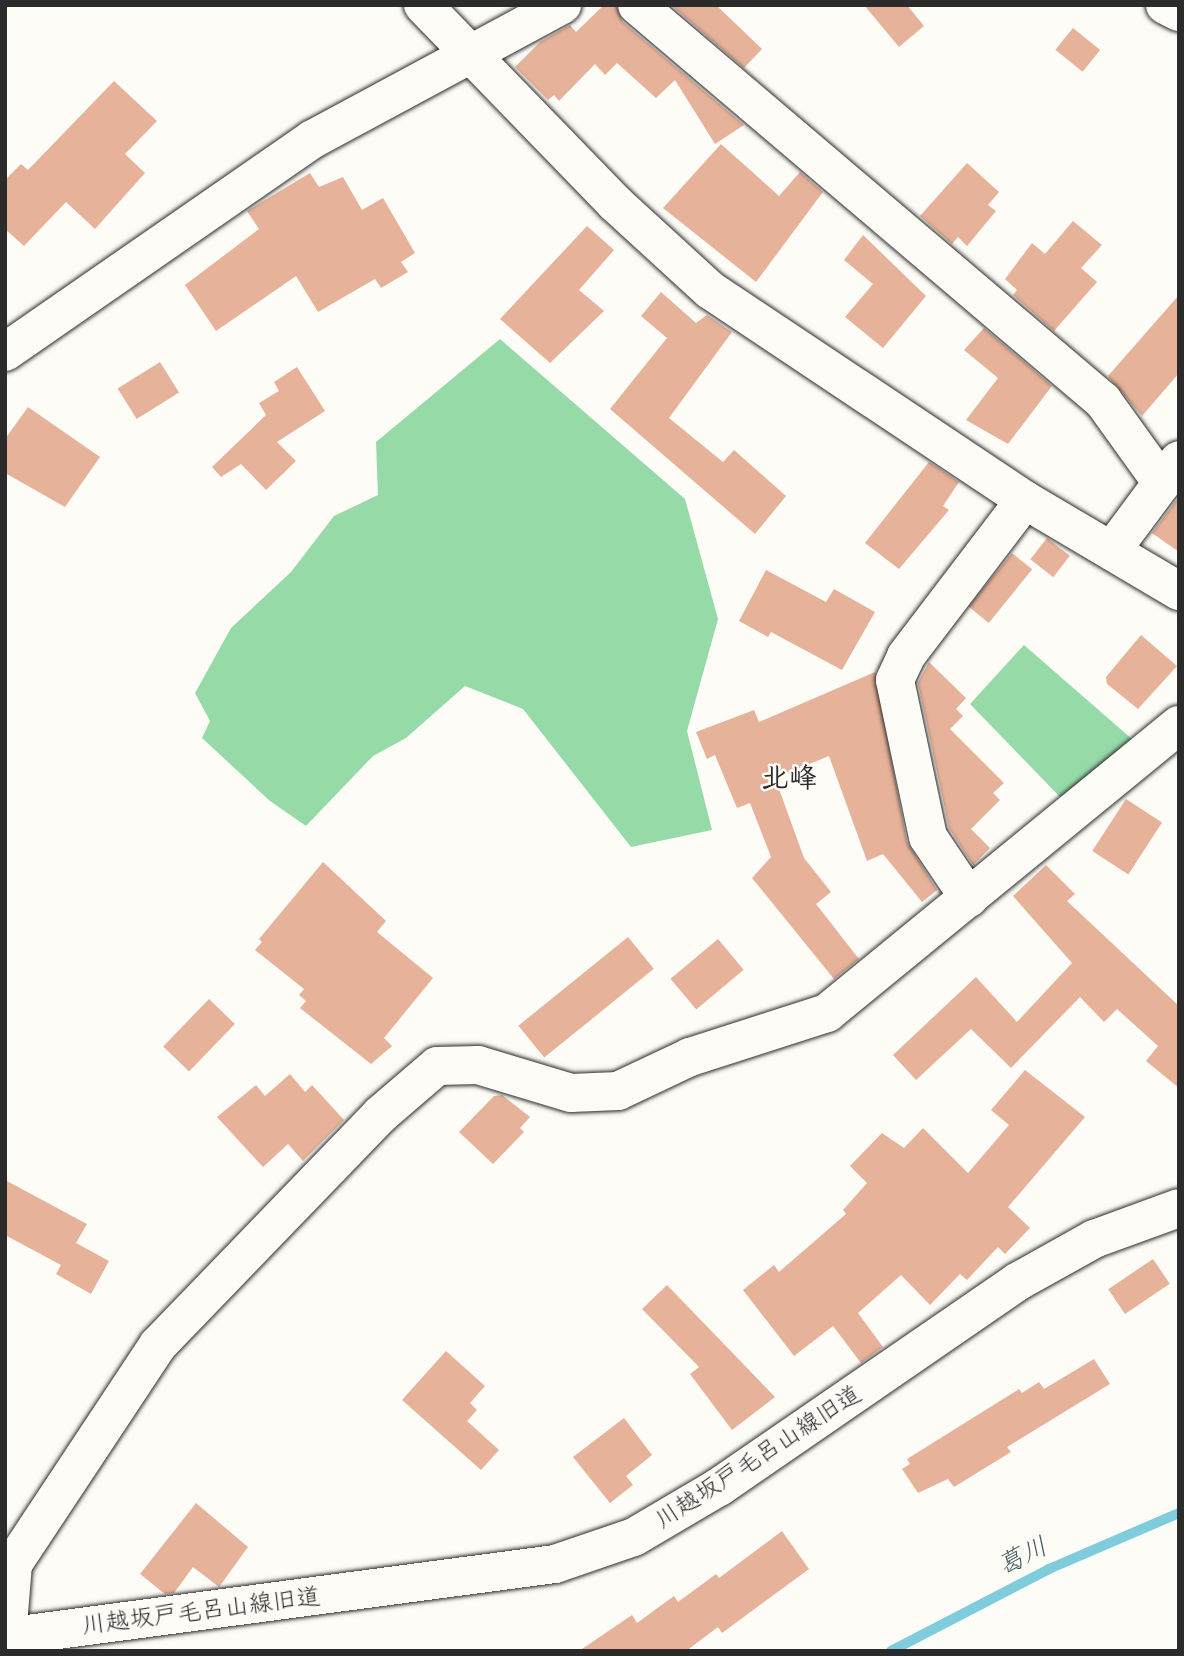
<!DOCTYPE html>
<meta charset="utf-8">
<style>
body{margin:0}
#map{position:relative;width:1184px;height:1656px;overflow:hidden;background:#fdfcf7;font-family:"Balsamiq Sans","Klee One",sans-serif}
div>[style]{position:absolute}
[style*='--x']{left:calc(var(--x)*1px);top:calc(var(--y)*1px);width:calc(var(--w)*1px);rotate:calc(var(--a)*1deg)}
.green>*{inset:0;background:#96dba7}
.stream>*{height:10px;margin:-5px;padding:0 5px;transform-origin:5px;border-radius:5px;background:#7eccdc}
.building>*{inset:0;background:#e7b29a;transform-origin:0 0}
.roads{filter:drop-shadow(0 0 2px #2b2b2b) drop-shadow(0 0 2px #2b2b2b)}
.street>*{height:38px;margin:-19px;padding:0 19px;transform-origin:19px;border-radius:19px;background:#fdfcf7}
.secondary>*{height:38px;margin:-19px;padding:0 19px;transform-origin:19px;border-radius:19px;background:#fdfcf7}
span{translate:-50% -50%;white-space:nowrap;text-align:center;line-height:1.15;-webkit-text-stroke:5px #fdfcf7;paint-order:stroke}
.street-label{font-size:24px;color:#2b2b2b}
.water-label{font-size:26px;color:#445b60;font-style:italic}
.quarter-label{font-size:28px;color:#2b2b2b;font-weight:700}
.frame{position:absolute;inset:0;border:7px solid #2b2b2b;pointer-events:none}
</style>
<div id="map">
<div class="green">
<div style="clip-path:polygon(500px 339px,685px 499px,718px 619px,687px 731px,712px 830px,631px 847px,523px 709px,465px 686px,406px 738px,373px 756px,306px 826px,270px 801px,202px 738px,210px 721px,195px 693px,231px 628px,291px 572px,334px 516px,378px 495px,376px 442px)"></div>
<div style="clip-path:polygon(1024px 645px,1133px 740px,1061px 798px,970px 704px)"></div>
</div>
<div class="stream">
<div style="--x:891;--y:1651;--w:178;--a:-27.4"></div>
<div style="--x:1049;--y:1569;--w:142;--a:-23.3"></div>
</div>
<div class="building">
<div style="clip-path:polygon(604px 5px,616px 5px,623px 22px,744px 125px,715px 144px,675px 80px,656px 98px,617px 63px,605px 75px,595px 64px,559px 101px,554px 95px,548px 100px,515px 67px,540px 42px,570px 25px,576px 32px)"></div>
<div style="clip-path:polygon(671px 5px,716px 5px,762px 49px,744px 68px)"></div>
<div style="clip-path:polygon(864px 5px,907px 5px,924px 26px,899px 47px)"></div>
<div style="left:1073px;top:28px;width:35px;height:28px;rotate:39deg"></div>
<div style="clip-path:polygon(114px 81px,157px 121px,125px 154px,145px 173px,95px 229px,66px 202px,24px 246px,5px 229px,5px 180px,21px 164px,28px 170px)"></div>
<div style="clip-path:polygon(721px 144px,779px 196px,800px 172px,823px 192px,756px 282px,663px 208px)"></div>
<div style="clip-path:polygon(967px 163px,999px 192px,988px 205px,996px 211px,967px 246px,958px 237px,952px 244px,920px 216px)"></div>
<div style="clip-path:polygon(310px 173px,319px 187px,343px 177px,362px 210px,383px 198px,415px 253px,401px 262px,408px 272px,381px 288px,375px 279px,318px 312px,296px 276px,216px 331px,185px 285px,259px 229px,247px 211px)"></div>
<div style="clip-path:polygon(1073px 221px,1102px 245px,1081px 268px,1097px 282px,1054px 331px,1013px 295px,1017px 290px,1005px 279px,1032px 243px,1045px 254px)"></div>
<div style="clip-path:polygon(587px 226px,614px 250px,579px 290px,604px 311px,550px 363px,500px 319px)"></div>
<div style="clip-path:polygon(863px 235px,926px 296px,883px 348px,845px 317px,873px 284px,844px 260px)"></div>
<div style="clip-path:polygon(661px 292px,696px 323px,707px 315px,732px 332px,669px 418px,723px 462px,734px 450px,786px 496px,755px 534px,610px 409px,667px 338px,641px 316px)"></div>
<div style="clip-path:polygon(1179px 295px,1179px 373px,1142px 416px,1108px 376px)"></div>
<div style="clip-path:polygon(984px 328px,1052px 386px,1008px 444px,966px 420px,998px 378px,964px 350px)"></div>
<div style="left:160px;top:362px;width:36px;height:50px;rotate:58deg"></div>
<div style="clip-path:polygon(297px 367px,325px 411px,277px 442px,296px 461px,266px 490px,241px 464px,221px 477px,212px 467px,266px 415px,259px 403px,279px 391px,274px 382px)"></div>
<div style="clip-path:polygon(28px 407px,100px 457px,65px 507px,5px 473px,5px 439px)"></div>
<div style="clip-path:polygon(929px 462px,959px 482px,943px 506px,949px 510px,899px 569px,865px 543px)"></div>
<div style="clip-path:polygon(1179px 497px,1179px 552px,1152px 533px)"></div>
<div style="left:1047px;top:538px;width:29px;height:27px;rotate:38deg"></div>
<div style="left:1012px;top:553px;width:26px;height:69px;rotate:39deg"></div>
<div style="clip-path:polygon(766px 570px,826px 602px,834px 589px,875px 612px,842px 670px,771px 632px,768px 637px,739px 621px)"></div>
<div style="clip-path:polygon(1141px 635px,1177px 666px,1138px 709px,1107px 684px,1106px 677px)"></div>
<div style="clip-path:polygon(929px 662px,966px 698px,956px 709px,963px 716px,950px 729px,1004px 783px,993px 793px,1000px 800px,971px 829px,990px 848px,973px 865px,949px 828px,918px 683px)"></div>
<div style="clip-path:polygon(875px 672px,907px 842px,937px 890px,922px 902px,883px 854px,867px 861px,829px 756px,775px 778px,804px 858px,831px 892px,816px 904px,859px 959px,834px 979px,752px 878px,771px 857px,750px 803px,737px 808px,715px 755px,707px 759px,696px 732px,754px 710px,759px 722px)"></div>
<div style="left:1126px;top:799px;width:43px;height:62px;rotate:33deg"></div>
<div style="clip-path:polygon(323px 862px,386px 921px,377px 932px,433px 978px,384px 1038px,392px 1046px,371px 1064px,300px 1008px,306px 1001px,299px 995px,304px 989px,255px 950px,262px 942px,259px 939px)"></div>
<div style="clip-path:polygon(1046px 865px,1075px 894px,1067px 901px,1179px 1006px,1179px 1088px,1146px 1061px,1158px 1046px,1117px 1009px,1104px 1022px,1080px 997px,1011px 1068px,971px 1029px,916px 1080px,893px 1055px,976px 977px,1017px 1022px,1072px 963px,1013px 896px)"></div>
<div style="left:628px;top:937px;width:41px;height:141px;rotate:51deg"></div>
<div style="left:718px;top:939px;width:40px;height:62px;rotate:50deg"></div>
<div style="left:209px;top:999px;width:36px;height:66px;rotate:44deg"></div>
<div style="clip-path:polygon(1025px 1070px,1085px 1117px,1008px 1207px,1030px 1228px,1005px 1254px,998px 1247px,967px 1280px,960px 1274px,930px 1305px,901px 1275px,858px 1313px,883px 1347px,861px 1363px,833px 1326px,794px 1356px,743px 1290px,774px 1265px,779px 1272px,846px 1214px,843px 1210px,867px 1183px,850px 1166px,882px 1133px,904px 1148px,923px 1128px,968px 1173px,1009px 1125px,991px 1110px)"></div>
<div style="clip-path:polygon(290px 1074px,305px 1092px,312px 1085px,344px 1120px,303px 1161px,288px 1144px,263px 1167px,217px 1117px,256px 1085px,265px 1096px)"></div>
<div style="clip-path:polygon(502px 1095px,530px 1117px,520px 1128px,524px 1132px,493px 1164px,459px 1132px,494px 1096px)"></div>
<div style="clip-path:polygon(5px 1180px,87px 1224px,76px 1243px,109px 1261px,91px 1294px,56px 1274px,61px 1265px,5px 1235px)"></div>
<div style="left:1153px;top:1259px;width:30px;height:54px;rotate:56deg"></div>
<div style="clip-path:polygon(667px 1285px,775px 1397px,732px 1430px,690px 1374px,699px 1367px,642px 1309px)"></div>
<div style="clip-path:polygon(446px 1351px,485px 1386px,470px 1403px,477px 1410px,467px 1421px,499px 1450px,481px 1470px,402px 1400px)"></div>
<div style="clip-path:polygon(1094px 1359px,1110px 1384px,1007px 1447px,1011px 1452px,954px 1487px,948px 1479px,918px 1493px,902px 1469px,910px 1464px,907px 1459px,1019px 1389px,1022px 1393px,1039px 1382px,1044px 1389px)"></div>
<div style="clip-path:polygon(624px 1418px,652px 1455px,626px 1476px,633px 1485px,610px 1503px,573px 1457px)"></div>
<div style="clip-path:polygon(196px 1503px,248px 1547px,219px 1587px,193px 1567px,174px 1593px,165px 1594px,140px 1574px)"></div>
<div style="clip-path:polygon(782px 1531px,809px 1569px,722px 1633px,718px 1627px,686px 1651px,579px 1651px,632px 1615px,637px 1623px,674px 1596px,678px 1602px,716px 1574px,719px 1578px)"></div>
</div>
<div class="roads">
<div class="street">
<div style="--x:423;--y:5;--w:276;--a:45.9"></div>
<div style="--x:615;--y:203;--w:129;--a:42.5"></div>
<div style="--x:710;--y:290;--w:379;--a:33.7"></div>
<div style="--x:1025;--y:500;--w:179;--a:30.6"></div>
<div style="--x:637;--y:5;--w:612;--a:40.36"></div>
<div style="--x:1103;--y:401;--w:101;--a:54.3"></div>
<div style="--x:1165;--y:5;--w:16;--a:27"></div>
<div style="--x:5;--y:352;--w:374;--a:-34.7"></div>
<div style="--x:313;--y:139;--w:283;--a:-28.3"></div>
<div style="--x:1112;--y:550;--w:112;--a:-53.3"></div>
<div style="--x:969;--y:898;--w:73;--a:-123.9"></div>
<div style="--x:928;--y:837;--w:160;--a:-101.9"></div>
<div style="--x:895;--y:680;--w:26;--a:-65"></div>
<div style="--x:906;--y:656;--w:196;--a:-52.7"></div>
<div style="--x:7;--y:1637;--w:73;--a:-85.3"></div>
<div style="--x:13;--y:1564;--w:263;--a:-56.5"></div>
<div style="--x:158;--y:1345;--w:320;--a:-46"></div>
<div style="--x:380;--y:1115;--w:75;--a:-40.7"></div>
<div style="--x:437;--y:1066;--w:41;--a:-1.4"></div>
<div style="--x:478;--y:1065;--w:97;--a:16.8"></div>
<div style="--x:571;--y:1093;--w:47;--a:-2.4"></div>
<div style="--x:618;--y:1091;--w:80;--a:-25.3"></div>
<div style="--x:690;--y:1057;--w:144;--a:-17.8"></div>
<div style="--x:827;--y:1013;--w:455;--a:-39.3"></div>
</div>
<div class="secondary">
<div style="--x:5;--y:1637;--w:555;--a:-7.56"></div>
<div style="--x:555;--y:1564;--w:83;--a:-18.9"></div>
<div style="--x:634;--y:1537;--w:99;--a:-30.5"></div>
<div style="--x:719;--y:1487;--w:362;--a:-34.5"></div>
<div style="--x:1017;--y:1282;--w:88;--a:-29.2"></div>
<div style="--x:1094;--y:1239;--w:90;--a:-20"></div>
</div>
</div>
<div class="street-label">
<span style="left:758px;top:1457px;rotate:-33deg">川越坂戸毛呂山線旧道</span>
<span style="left:201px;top:1611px;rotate:-7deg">川越坂戸毛呂山線旧道</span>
</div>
<div class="water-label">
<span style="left:1023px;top:1557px;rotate:-26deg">葛川</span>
</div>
<div class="quarter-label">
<span style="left:789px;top:779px">北峰</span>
</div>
<div class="frame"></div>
</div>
